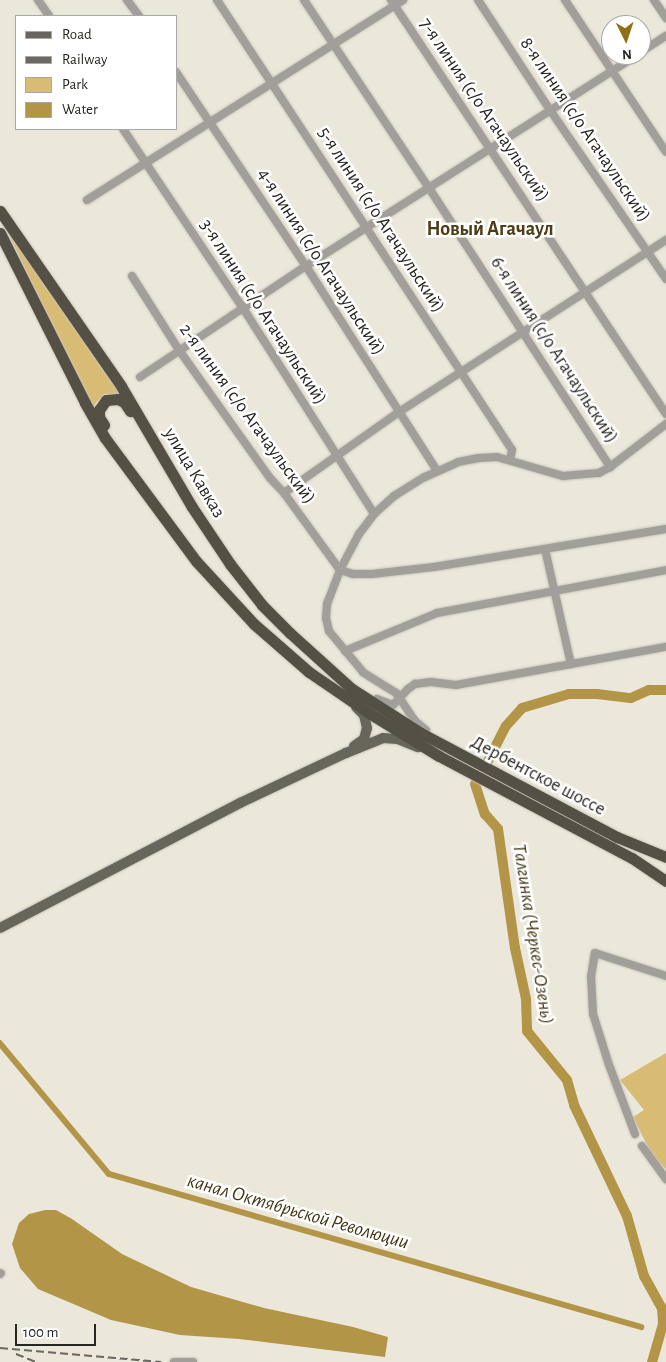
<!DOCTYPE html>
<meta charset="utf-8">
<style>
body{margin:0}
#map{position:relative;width:666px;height:1362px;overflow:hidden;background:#ece7db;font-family:"Alegreya Sans",sans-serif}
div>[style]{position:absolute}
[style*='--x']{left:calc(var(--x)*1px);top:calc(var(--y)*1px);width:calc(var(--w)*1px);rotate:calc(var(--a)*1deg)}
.green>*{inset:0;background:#d9bc74}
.water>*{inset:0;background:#b39548}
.canal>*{height:5.5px;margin:-2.75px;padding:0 2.75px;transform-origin:2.75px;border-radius:2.75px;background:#b39548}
.river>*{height:10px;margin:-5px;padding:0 5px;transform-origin:5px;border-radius:5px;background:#b39548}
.roads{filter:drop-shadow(0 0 1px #c9c4ba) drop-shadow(0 0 1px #c9c4ba)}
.minor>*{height:8px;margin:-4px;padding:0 4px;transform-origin:4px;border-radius:4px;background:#a29f9a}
.major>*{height:10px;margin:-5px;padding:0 5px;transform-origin:5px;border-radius:5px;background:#68655c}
.highway>*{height:11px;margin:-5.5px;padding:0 5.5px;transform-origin:5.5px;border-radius:5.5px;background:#545046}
.rail>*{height:2px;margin-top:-1px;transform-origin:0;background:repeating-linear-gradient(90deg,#6c6962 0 8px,transparent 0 12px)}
span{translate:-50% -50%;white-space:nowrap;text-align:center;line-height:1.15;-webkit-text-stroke:5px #fff;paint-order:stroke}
.street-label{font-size:19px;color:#272521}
.neighbourhood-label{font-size:20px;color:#4c3d15;font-weight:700}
.water-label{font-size:20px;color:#433614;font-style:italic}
.legend{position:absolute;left:15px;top:15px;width:162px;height:115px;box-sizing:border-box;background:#fff;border:1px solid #a9a8a6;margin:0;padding:6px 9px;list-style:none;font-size:15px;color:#272521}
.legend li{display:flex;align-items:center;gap:10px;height:25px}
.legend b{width:25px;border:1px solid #a9a8a6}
.north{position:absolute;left:601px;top:15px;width:50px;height:50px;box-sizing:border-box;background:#fff;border:1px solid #a9a8a6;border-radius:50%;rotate:176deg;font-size:14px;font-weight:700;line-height:20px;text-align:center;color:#272521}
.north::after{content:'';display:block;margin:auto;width:18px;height:22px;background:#8f7015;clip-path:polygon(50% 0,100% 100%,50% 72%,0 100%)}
.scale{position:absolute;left:15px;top:1324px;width:81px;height:22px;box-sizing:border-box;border:2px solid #272521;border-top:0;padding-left:6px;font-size:15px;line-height:18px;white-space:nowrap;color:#272521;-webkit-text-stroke:4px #fff;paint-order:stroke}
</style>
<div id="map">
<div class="green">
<div style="clip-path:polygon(4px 225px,121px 394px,104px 394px,95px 404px,94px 411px)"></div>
<div style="clip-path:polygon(666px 1053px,666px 1169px,653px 1157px,633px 1117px,644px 1110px,620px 1080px)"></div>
</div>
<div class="water">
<div style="clip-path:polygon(45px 1210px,56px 1210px,72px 1219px,122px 1254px,191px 1287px,264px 1308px,353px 1327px,388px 1337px,385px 1357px,239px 1339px,180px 1335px,111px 1320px,38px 1289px,20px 1268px,12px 1244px,19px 1223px,29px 1214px)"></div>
</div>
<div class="canal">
<div style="--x:0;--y:1043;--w:170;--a:50.2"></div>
<div style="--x:109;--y:1174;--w:554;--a:16.04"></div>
</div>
<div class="river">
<div style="--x:488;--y:761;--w:39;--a:-63"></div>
<div style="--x:506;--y:726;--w:24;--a:-48"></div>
<div style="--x:522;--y:708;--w:49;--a:-16.6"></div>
<div style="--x:569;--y:694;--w:28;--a:0"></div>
<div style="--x:597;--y:694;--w:34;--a:7"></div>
<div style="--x:631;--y:698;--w:20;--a:-24"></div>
<div style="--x:649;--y:690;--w:17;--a:0"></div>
<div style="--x:475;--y:784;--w:32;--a:72"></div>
<div style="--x:485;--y:814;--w:20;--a:49"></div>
<div style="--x:498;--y:829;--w:120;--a:81.9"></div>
<div style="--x:515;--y:948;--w:52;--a:77.8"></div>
<div style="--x:526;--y:999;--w:32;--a:88"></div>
<div style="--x:527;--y:1031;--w:63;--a:50.8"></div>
<div style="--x:567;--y:1080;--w:26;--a:74"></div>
<div style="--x:574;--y:1105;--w:123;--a:64.5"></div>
<div style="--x:627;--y:1216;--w:62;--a:74.2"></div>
<div style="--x:644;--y:1276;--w:37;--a:61"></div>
<div style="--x:662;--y:1308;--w:16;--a:86"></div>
<div style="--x:663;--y:1324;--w:40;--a:106"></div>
</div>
<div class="roads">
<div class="minor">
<div style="--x:38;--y:0;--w:19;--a:55"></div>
<div style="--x:127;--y:0;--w:20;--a:53"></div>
<div style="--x:217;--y:0;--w:538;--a:56.75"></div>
<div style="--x:512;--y:450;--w:10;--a:101"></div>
<div style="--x:304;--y:0;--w:226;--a:56.4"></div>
<div style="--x:429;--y:188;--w:333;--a:57"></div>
<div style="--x:391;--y:0;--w:497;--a:56.4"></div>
<div style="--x:478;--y:0;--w:131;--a:56.8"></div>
<div style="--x:550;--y:110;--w:205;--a:55.5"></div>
<div style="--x:565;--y:0;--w:182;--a:56.4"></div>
<div style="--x:654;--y:0;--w:22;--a:56"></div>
<div style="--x:641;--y:52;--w:30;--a:-33"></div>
<div style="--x:176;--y:72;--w:234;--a:56.2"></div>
<div style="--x:306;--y:266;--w:243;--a:57.4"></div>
<div style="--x:123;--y:129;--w:216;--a:56.2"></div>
<div style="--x:243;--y:308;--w:244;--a:57.5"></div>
<div style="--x:87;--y:200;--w:374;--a:-32.3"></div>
<div style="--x:132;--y:276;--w:88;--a:57.6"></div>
<div style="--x:179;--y:350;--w:157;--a:54.6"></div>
<div style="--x:270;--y:478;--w:21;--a:47"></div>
<div style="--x:284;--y:493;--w:95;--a:54"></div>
<div style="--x:340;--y:570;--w:14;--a:17"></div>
<div style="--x:353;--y:574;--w:19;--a:0"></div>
<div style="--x:372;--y:574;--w:62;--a:-6.4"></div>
<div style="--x:434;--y:567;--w:235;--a:-9.3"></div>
<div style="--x:140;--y:377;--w:200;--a:-33.8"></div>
<div style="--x:306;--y:266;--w:393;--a:-32.5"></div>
<div style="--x:284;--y:493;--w:141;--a:-35.2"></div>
<div style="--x:399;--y:412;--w:318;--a:-32.8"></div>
<div style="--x:545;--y:549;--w:118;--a:77.3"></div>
<div style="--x:345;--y:651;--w:100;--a:-22.4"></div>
<div style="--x:437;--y:613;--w:233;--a:-10.6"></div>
<div style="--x:377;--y:699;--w:17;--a:21"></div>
<div style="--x:393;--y:705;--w:22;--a:-47"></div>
<div style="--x:408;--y:689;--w:9;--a:-36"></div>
<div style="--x:415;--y:684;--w:16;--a:-7"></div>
<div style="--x:431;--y:682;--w:25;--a:7"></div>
<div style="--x:456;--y:685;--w:213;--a:-10.3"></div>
<div style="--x:426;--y:730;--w:14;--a:-141"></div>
<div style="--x:415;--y:721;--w:34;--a:-124"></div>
<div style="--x:396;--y:693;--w:39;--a:-148"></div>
<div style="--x:363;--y:672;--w:53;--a:-129.7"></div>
<div style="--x:329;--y:631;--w:13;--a:-103"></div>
<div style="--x:326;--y:618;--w:14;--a:-86"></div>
<div style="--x:327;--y:604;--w:36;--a:-69"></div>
<div style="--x:340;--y:570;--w:41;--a:-62.2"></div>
<div style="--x:359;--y:534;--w:25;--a:-53"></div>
<div style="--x:374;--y:514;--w:27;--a:-42"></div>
<div style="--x:394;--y:496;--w:36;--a:-32"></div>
<div style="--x:425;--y:477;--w:36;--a:-24"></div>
<div style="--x:458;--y:462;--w:21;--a:-11"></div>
<div style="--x:479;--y:458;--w:18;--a:-3"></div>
<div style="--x:497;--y:457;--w:69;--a:16.1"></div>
<div style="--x:563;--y:476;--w:36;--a:-5"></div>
<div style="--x:599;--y:473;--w:13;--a:-29"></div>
<div style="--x:610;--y:467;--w:71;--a:-37.5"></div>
<div style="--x:635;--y:1134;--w:74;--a:-110.6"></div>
<div style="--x:609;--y:1065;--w:53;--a:-107.4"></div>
<div style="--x:593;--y:1014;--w:37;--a:-93"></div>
<div style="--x:591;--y:977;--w:24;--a:-81"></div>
<div style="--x:595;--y:953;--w:75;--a:17.9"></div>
<div style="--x:642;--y:1146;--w:41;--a:54"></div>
<div style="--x:0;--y:1274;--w:1;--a:-45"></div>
<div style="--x:174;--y:1362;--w:19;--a:0"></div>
</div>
<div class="major">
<div style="--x:354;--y:746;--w:12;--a:-35"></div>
<div style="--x:364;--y:739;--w:11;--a:-75"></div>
<div style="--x:367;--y:728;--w:13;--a:-103"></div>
<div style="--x:364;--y:715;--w:11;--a:-135"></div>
<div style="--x:0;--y:928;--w:271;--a:-27.5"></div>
<div style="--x:240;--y:803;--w:117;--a:-25.3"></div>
<div style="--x:346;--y:753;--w:40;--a:-22"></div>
<div style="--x:383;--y:738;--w:15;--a:4"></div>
<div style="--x:398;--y:739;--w:22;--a:22"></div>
</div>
<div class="highway">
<div style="--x:0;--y:211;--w:213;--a:55.3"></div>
<div style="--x:121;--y:386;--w:140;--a:59.6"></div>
<div style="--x:192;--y:507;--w:69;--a:56.3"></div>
<div style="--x:230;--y:564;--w:52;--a:52"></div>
<div style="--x:262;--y:605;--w:40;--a:45"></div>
<div style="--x:290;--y:633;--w:84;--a:42.1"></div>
<div style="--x:352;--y:689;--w:82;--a:32.5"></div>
<div style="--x:421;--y:733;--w:222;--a:28"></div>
<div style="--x:617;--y:837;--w:53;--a:22.2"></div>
<div style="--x:0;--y:233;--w:190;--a:63.4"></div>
<div style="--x:85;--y:403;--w:40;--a:60.3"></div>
<div style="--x:105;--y:438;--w:153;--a:53.5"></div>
<div style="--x:196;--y:561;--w:86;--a:47.4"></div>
<div style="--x:254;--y:624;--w:73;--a:41.1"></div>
<div style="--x:309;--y:672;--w:73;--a:34.3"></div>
<div style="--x:369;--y:713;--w:82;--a:31.6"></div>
<div style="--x:439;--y:756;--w:218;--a:27.9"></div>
<div style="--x:632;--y:858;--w:41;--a:34.1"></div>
<div style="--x:104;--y:425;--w:9;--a:-122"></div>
<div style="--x:99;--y:417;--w:7;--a:-90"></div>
<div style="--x:99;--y:410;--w:12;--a:-55"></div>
<div style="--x:106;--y:400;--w:12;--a:-5"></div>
<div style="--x:118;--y:399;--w:7;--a:27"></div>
<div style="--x:124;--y:402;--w:11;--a:56"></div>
</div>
</div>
<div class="rail">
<div style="--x:0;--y:1348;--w:162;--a:5"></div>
<div style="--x:16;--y:1354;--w:22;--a:22"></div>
</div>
<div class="street-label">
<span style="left:484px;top:110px;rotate:56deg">7-я линия (с/о Агачаульский)</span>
<span style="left:585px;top:130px;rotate:56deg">8-я линия (с/о Агачаульский)</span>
<span style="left:381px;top:220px;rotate:57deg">5-я линия (с/о Агачаульский)</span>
<span style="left:321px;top:262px;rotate:57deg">4-я линия (с/о Агачаульский)</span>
<span style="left:263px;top:312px;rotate:57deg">3-я линия (с/о Агачаульский)</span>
<span style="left:554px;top:350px;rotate:57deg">6-я линия (с/о Агачаульский)</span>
<span style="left:247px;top:414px;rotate:54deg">2-я линия (с/о Агачаульский)</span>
<span style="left:194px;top:473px;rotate:59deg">улица Кавказ</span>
<span style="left:538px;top:776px;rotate:28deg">Дербентское шоссе</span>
</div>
<div class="neighbourhood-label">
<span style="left:490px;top:229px">Новый Агачаул</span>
</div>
<div class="water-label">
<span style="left:533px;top:934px;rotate:81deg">Талгинка (Черкес-Озень)</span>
<span style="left:298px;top:1212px;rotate:16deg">канал Октябрьской Революции</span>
</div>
<ul class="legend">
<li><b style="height:6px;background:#68655c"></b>Road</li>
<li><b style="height:6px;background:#6c6962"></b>Railway</li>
<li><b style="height:14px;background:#d9bc74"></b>Park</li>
<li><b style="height:14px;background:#b39548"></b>Water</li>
</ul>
<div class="north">N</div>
<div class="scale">100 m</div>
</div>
